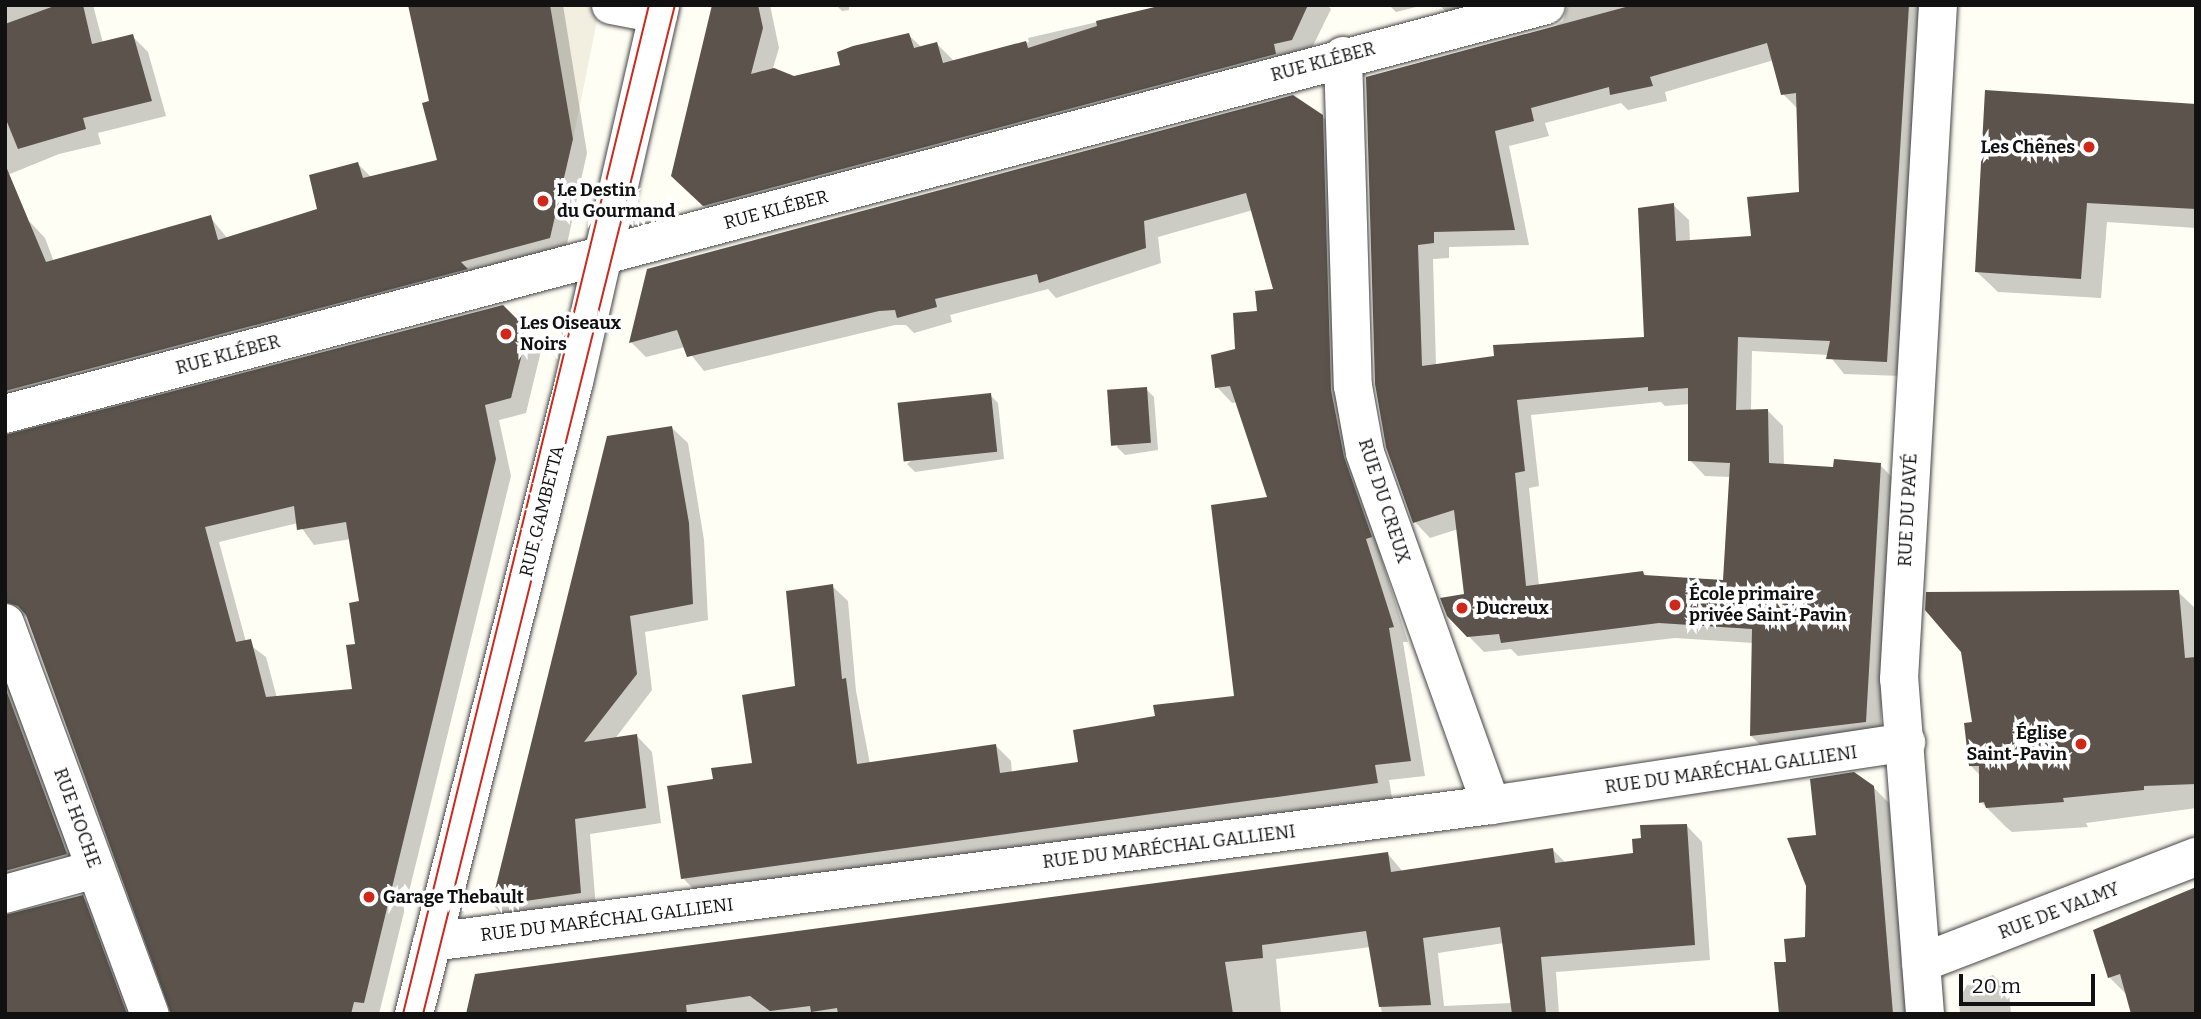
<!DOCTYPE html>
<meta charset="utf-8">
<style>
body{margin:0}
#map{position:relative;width:2201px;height:1019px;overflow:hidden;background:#fffef5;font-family:Bitter,serif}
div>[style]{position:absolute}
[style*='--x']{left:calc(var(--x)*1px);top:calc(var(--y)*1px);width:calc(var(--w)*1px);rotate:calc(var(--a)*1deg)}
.plaza>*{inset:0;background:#f2efe1}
.shadow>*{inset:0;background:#0003}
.building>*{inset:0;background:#5b534c;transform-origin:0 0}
.roads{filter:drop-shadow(0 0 2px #444) drop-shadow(0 0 2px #444)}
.minor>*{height:38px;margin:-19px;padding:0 19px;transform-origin:19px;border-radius:19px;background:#fff}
.tram>*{height:2px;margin:-1px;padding:0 1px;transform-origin:1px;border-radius:1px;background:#cf271a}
.dots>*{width:19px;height:19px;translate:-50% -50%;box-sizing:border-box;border:4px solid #fff;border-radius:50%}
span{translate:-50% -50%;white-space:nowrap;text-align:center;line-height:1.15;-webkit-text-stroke:7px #fff;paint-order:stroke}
.street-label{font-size:18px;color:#111}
.poi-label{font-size:18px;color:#111;font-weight:700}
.right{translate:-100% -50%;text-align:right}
.left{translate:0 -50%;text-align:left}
.frame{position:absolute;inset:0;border:7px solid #111;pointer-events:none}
.scale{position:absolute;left:1959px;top:974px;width:136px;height:32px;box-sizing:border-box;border:4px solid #111;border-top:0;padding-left:9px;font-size:21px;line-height:24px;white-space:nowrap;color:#111;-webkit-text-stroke:5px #fff;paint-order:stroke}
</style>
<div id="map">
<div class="plaza">
<div style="clip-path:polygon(550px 5px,582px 5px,599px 11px,573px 139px)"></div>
</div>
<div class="shadow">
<div style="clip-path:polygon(5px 5px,93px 5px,103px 43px,132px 36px,148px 52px,166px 116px,98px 133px,101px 144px,59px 154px,5px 176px)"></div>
<div style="clip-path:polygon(425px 5px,563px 5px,587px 153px,565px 253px,5px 417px,5px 227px,30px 222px,45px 238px,54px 262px,210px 217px,228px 239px,319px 210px,358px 164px,372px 178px,439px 161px)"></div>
<div style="clip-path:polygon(714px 5px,770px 5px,779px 48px,773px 68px,794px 78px,842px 66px,909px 35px,922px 48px,937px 44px,954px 61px,1029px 42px,1028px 38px,1171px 5px,1327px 5px,1331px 9px,1308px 56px,721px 222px,690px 193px)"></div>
<div style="clip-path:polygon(836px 5px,849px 5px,849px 10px,842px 11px)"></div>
<div style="clip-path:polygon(1389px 5px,1424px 5px,1396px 12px)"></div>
<div style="clip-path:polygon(1440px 5px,1539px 5px,1457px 25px)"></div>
<div style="clip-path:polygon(evenodd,1568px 5px,1924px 5px,1902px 376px,1844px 374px,1829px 355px,1752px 351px,1751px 411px,1768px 411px,1783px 426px,1784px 466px,1835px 469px,1880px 465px,1895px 480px,1880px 736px,1767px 751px,1751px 736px,1754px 643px,1675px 638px,1518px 656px,1511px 649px,1484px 652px,1448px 615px,1465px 596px,1458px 529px,1430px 538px,1415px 522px,1388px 447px,1367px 78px,1552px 28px,1563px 21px,1568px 5px,1774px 60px,1783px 94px,1799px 110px,1801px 194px,1753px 238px,1690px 242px,1689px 220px,1673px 205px,1646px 339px,1436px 366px,1433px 259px,1449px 258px,1449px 247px,1529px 245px,1509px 146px,1549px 136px,1545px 123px,1621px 103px,1628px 110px,1667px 101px,1665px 92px,1774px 60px,1568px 5px,1661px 402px,1665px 406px,1690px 404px,1690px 460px,1705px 476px,1731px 477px,1724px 582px,1647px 577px,1643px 572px,1539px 586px,1529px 488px,1539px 486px,1531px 415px,1661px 402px)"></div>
<div style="clip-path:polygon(2196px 106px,2196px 228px,2107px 222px,2101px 298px,1998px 292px,1977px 272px)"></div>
<div style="clip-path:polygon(1322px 116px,1338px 132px,1386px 552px,1380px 554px,1408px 642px,1403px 642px,1425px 776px,1389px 780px,1392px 798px,698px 894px,683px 878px,715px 781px,754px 764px,797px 688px,832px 586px,848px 601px,856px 691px,870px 764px,995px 745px,1011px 761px,1012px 773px,1080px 764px,1157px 718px,1236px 697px,1270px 499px,1237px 402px,1232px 403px,1217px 387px,1275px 291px,1253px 210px,1158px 237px,1161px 263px,1056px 298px,1048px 289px,950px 315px,952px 322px,914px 333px,906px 325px,895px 325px,704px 371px,685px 347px,646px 357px,631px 342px)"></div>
<div style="clip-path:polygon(evenodd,502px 306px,542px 347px,526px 413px,499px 420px,511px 476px,379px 1014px,171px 1014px,29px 619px,25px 616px,5px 624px,5px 442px,502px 306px,298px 523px,314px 545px,351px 539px,361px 603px,354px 691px,277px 698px,266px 657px,246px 642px,219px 542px,298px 523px)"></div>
<div style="clip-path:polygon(1146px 389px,1154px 397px,1158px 450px,1125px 455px,1117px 447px)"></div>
<div style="clip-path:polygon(990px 395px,998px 403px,1004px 459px,915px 472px,907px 464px)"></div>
<div style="clip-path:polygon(672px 428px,688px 443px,704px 540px,708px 620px,645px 632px,652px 690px,614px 740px,637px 736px,652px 752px,661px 823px,590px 834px,596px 909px,509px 921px,493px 905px)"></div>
<div style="clip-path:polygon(2178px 592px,2196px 609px,2196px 808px,2086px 823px,2088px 827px,2012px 832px,2006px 827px,1981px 802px,1980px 775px,1971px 766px,1974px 723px)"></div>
<div style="clip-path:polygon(5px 664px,82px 870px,5px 897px)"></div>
<div style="clip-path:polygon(1873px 787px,1889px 803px,1908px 1014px,1774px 1014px,1781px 1013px,1788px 963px,1807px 939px,1818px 837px)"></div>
<div style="clip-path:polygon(evenodd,1687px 826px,1702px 842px,1710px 960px,1556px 972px,1559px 1014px,1382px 1014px,1371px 947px,1276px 959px,1281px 1014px,467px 1014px,1388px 854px,1403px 872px,1552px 849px,1566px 863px,1634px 854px,1687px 826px,1504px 943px,1512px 1003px,1444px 1006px,1438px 953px,1504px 943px)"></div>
<div style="clip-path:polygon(2196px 889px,2125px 993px,2109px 977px)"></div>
<div style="clip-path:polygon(82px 897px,98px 913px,135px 1014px,5px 1014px)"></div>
<div style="clip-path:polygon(1993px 975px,2009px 991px,2011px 1014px,1960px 1014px,1959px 1000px,1967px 985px)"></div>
</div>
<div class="building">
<div style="clip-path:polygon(57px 5px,83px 5px,92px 44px,133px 34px,152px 101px,83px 118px,86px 129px,18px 149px,5px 117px,5px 24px)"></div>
<div style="clip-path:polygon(408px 5px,550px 5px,573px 139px,550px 238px,461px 262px,468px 269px,5px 391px,5px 164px,46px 262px,211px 215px,218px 240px,317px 209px,309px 175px,358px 162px,363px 178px,437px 160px,422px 103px,429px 101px)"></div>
<div style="clip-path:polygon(712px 5px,758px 5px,763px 28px,751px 74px,774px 68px,794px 76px,840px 65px,837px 52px,853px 46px,909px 33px,914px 48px,937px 42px,943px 63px,1026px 41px,1028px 48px,1097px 26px,1096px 21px,1163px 5px,1308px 5px,1292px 40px,1274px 44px,1276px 54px,703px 206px,671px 176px)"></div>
<div style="clip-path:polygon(evenodd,1633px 5px,1909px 5px,1887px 362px,1826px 359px,1830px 341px,1738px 337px,1736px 410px,1768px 409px,1769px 463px,1833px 467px,1834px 459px,1881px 463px,1866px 722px,1750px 736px,1752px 629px,1659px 623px,1501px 643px,1499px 634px,1467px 637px,1447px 616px,1440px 598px,1464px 594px,1454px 510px,1413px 523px,1386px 447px,1375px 384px,1366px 77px,1633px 5px,1767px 43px,1781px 95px,1796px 93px,1799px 192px,1747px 197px,1751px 236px,1676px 241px,1674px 203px,1638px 208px,1644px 337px,1493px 345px,1494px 356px,1422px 366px,1418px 245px,1434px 243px,1434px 232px,1515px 230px,1495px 131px,1534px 121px,1531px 108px,1609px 87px,1610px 95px,1653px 86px,1650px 77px,1767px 43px,1633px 5px,1648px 387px,1648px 391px,1688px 388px,1688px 461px,1730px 463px,1723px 580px,1644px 575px,1643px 571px,1526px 586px,1515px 473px,1525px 471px,1517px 400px,1648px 387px)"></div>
<div style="clip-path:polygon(1985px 90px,2196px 104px,2196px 209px,2087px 203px,2081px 279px,1975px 272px)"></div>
<div style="clip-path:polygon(1293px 95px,1323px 115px,1331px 390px,1344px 457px,1372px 537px,1366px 539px,1394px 627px,1389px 628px,1411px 761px,1375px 765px,1378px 783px,681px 879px,667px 786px,713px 779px,711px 768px,752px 763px,742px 695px,795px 686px,786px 591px,833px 584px,842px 679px,846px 678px,857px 764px,996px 744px,1000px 773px,1078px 762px,1073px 730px,1155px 716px,1153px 705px,1234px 696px,1211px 505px,1267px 497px,1230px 386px,1215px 388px,1211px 355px,1235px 349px,1233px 313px,1257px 311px,1255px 291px,1273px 289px,1246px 193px,1144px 221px,1146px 248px,1039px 283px,1037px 274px,935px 299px,937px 307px,897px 318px,895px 310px,879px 311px,687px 357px,677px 330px,629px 343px,647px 269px)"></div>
<div style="clip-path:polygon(evenodd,503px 305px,528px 330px,511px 398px,485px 405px,496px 459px,364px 1003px,354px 1002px,351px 1014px,171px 1014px,26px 615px,18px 606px,5px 602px,5px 435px,503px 305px,294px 506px,297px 530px,346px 522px,359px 601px,349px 603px,355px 644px,346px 645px,352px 689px,266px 697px,251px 639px,236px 642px,205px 527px,294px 506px)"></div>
<div style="left:1147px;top:387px;width:56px;height:40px;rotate:86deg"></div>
<div style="left:991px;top:393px;width:59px;height:94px;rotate:84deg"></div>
<div style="clip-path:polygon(672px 426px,689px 523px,693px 604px,630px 616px,637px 674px,584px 742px,637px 734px,646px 808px,575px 819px,581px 893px,491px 906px,607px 436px)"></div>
<div style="clip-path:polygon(2179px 590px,2185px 658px,2196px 657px,2196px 784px,2144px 786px,2144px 790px,2063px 798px,2064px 802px,1986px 808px,1984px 802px,1979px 803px,1979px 766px,1969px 766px,1964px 723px,1972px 722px,1961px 652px,1925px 610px,1926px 592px)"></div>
<div style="clip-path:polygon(5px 687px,67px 854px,5px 871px)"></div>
<div style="clip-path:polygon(1854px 772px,1874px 786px,1893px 1014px,1779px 1014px,1774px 962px,1786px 962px,1784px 939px,1805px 937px,1806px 886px,1787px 838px,1816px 835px,1810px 779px)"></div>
<div style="clip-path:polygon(1687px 824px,1695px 945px,1541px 957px,1546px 1014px,1512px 1014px,1500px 927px,1423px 938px,1431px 1005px,1379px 1007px,1366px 931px,1262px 945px,1263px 958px,1225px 962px,1233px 1014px,838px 1014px,837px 1008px,811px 1012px,810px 1006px,770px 1011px,750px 996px,686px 1005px,687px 1014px,466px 1014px,475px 974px,1388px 852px,1391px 872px,1553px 848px,1555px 863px,1633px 853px,1632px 839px,1641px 838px,1640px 825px)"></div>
<div style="clip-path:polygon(2196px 887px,2196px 1014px,2131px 1014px,2120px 974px,2108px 978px,2093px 930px)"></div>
<div style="clip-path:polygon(83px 895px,127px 1014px,5px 1014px,5px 915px)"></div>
</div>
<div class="roads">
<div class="minor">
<div style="--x:611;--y:5;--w:48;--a:10.8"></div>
<div style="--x:1343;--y:56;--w:330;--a:88.3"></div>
<div style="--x:1353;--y:386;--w:68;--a:79.8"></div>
<div style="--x:1365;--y:453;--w:374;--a:70.3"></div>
<div style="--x:5;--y:414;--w:1594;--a:-14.86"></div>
<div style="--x:5;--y:623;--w:417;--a:69.7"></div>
<div style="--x:5;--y:894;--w:94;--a:-15.4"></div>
<div style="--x:432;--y:942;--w:1068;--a:-7.37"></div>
<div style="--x:1491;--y:805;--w:420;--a:-8.6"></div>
<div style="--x:1921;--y:963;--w:295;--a:-21.1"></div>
<div style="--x:414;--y:1014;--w:652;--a:-75.79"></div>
<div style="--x:574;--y:382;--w:387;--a:-77.1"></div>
<div style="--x:1925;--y:1014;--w:336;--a:-94.4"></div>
<div style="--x:1899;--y:679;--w:675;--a:-86.69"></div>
</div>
</div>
<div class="tram">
<div style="--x:403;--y:1014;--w:1039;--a:-76.3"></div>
<div style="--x:423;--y:1014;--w:1040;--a:-75.98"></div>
</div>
<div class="dots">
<div style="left:2089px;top:147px;background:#cf271a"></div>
<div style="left:543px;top:201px;background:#cf271a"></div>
<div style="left:506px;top:334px;background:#cf271a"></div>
<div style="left:1675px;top:605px;background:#cf271a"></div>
<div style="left:1462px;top:608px;background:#cf271a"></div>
<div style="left:2081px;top:744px;background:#cf271a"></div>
<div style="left:369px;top:897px;background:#cf271a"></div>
</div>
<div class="street-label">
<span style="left:1323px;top:62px;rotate:-15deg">RUE KLÉBER</span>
<span style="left:776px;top:210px;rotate:-15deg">RUE KLÉBER</span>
<span style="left:228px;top:355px;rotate:-15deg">RUE KLÉBER</span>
<span style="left:1384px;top:501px;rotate:72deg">RUE DU CREUX</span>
<span style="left:1908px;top:510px;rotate:-87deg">RUE DU PAVÉ</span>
<span style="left:542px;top:511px;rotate:-76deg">RUE GAMBETTA</span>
<span style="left:1731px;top:770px;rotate:-8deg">RUE DU MARÉCHAL GALLIENI</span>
<span style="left:77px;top:818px;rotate:70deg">RUE HOCHE</span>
<span style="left:1169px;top:847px;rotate:-7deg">RUE DU MARÉCHAL GALLIENI</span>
<span style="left:2059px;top:911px;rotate:-21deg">RUE DE VALMY</span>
<span style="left:607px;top:920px;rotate:-7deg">RUE DU MARÉCHAL GALLIENI</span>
</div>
<div class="poi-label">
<span class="right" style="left:2075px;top:147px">Les Chênes</span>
<span class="left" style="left:557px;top:201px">Le Destin<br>du Gourmand</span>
<span class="left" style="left:520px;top:334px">Les Oiseaux<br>Noirs</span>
<span class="left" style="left:1689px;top:605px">École primaire<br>privée Saint-Pavin</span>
<span class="left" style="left:1476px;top:608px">Ducreux</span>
<span class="right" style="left:2067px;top:744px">Église<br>Saint-Pavin</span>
<span class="left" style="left:383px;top:897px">Garage Thebault</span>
</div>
<div class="frame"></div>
<div class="scale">20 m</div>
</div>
